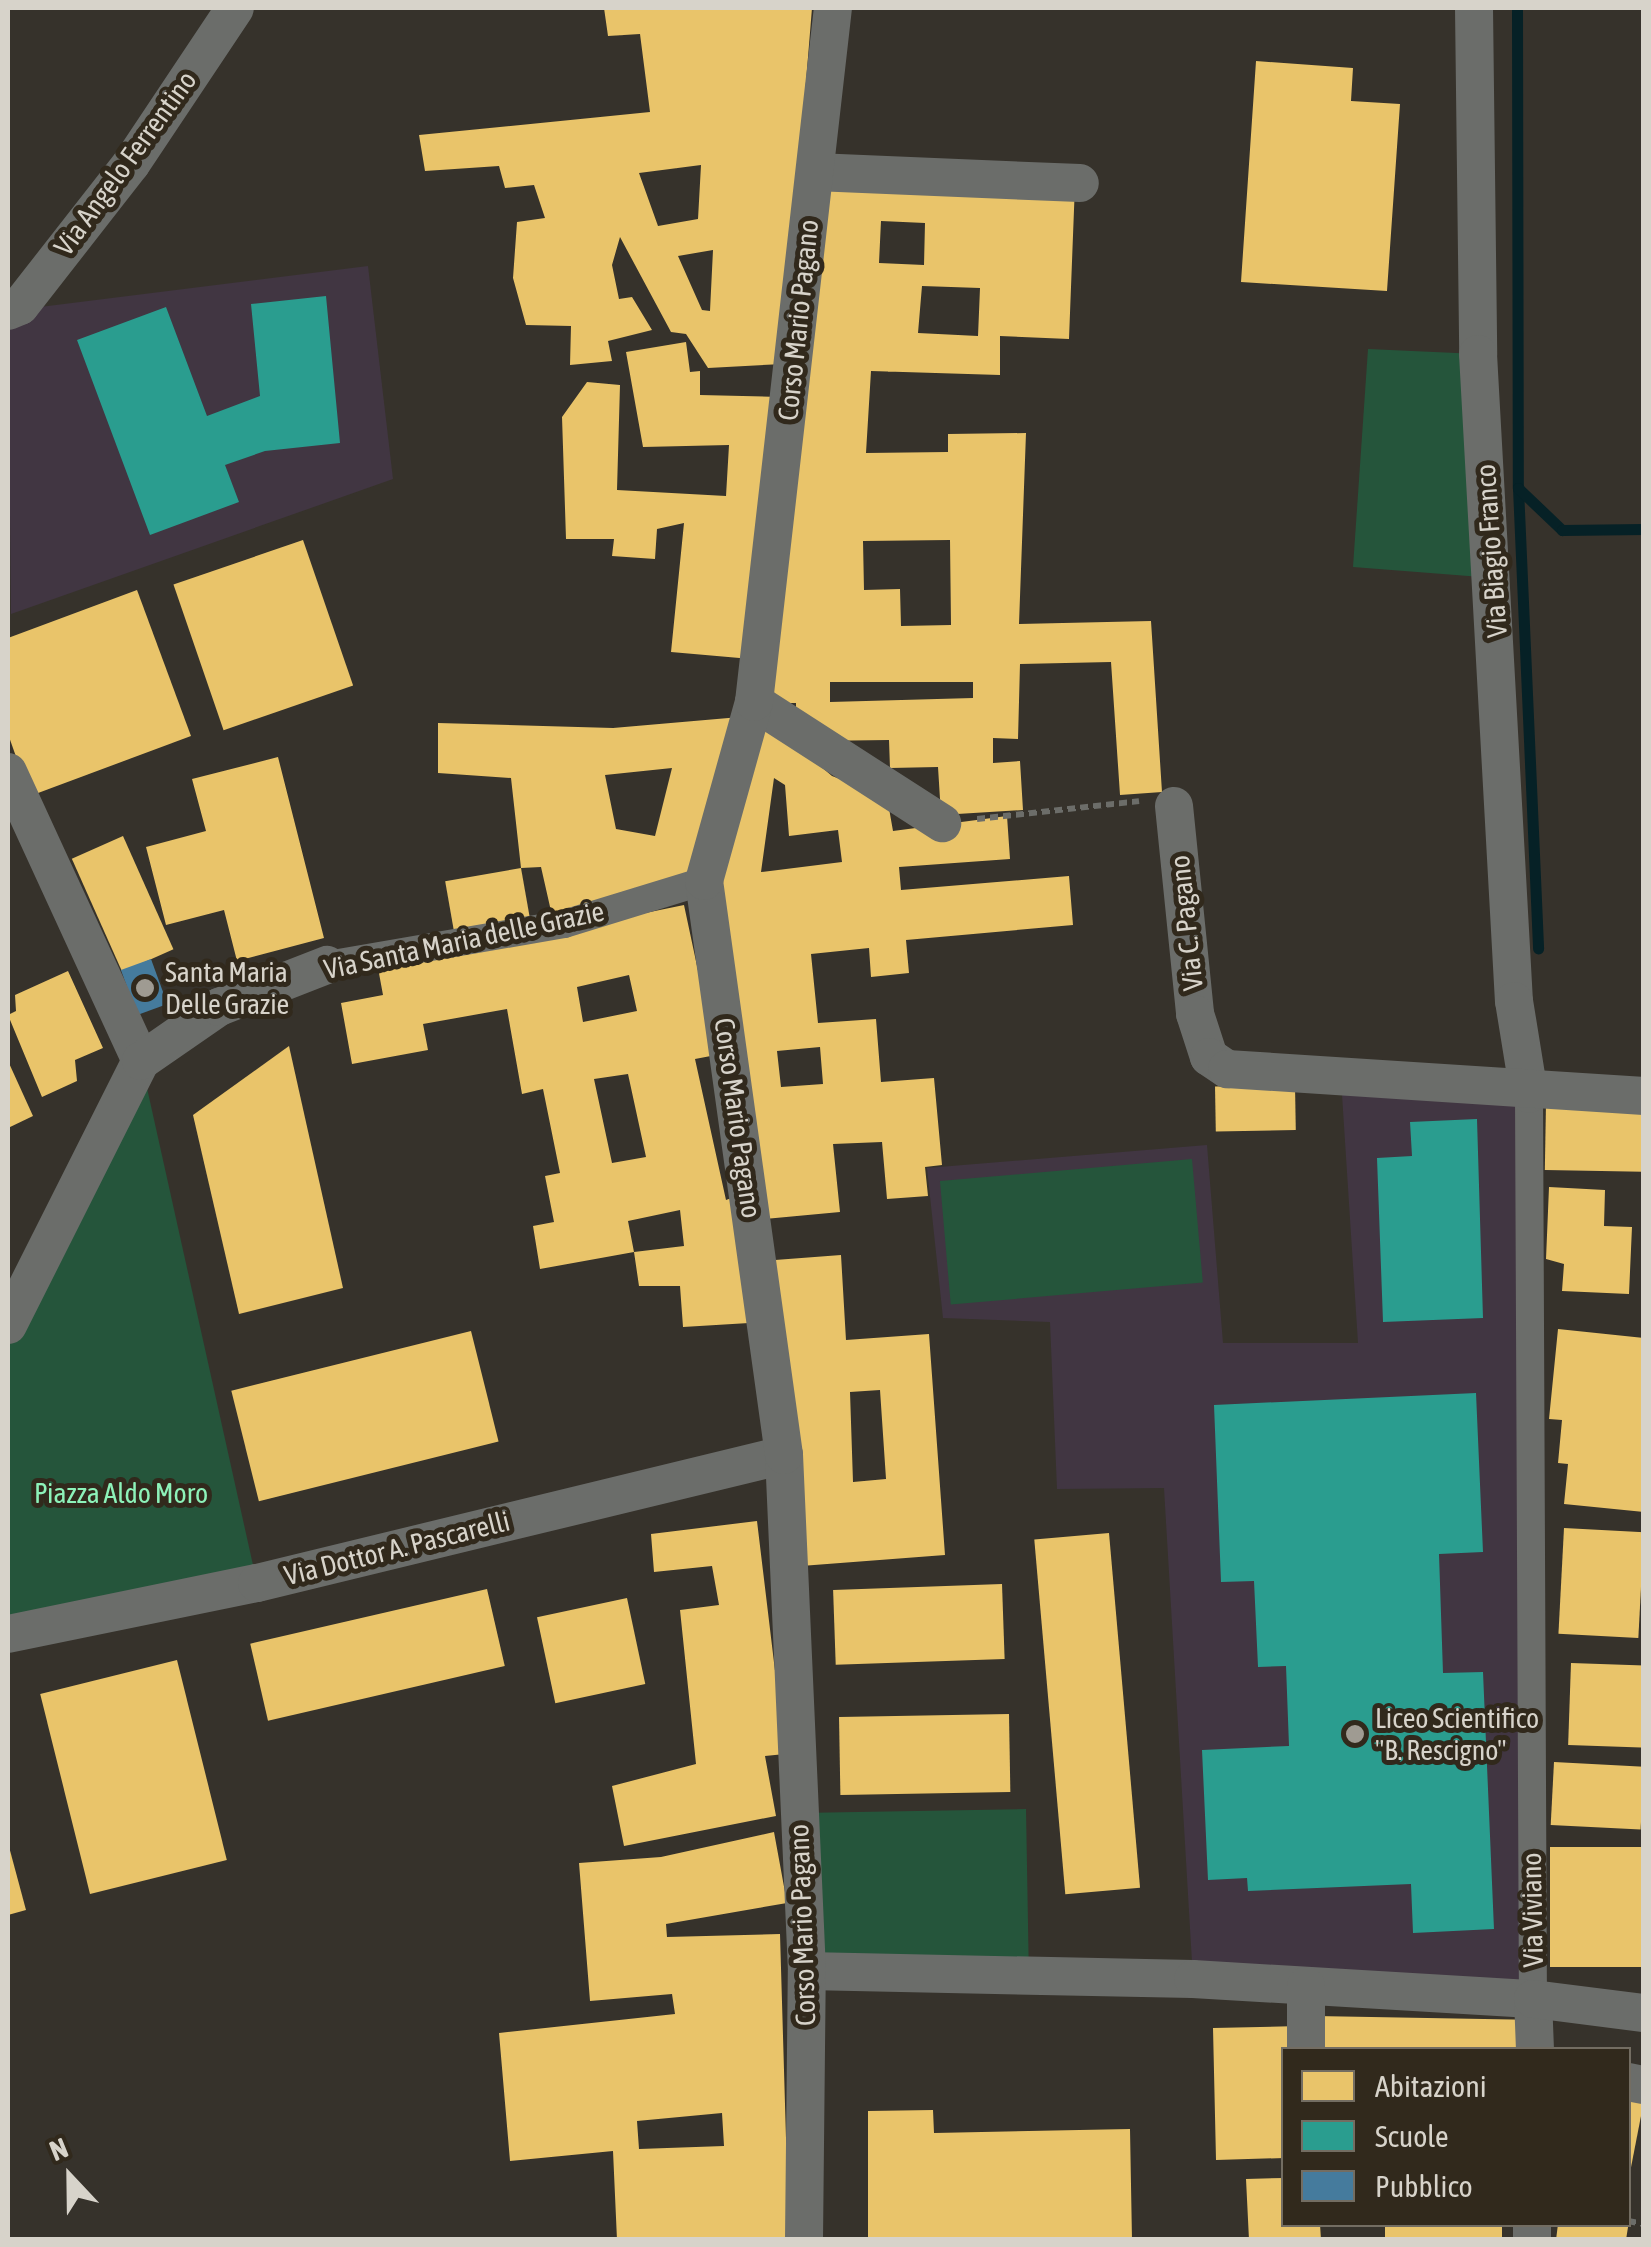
<!DOCTYPE html>
<style>
body{margin:0}
#map{position:relative;width:1651px;height:2247px;overflow:hidden;background:#36322b;font-family:"Asap Condensed",sans-serif}
div>[style]{position:absolute}
[style*='--x']{left:calc(var(--x)*1px);top:calc(var(--y)*1px);width:calc(var(--w)*1px);rotate:calc(var(--a)*1deg)}
.education>*{inset:0;background:#413642}
.green>*{inset:0;background:#25553b;transform-origin:0 0}
.homes>*{inset:0;background:#e9c46a;transform-origin:0 0}
.schools>*{inset:0;background:#2a9d8f}
.public>*{inset:0;background:#457b9d;transform-origin:0 0}
.stream>*{height:11px;margin:-5.5px;padding:0 5.5px;transform-origin:5.5px;border-radius:5.5px;background:#062126}
.path>*{height:6px;margin-top:-3px;transform-origin:0;background:repeating-linear-gradient(90deg,#6c6d69 0 8px,transparent 0 13px)}
.pedestrian>*{height:28px;margin:-14px;padding:0 14px;transform-origin:14px;border-radius:14px;background:#6b6d6a}
.minor>*{height:38px;margin:-19px;padding:0 19px;transform-origin:19px;border-radius:19px;background:#6b6d6a}
.dots>*{width:28px;height:28px;translate:-50% -50%;box-sizing:border-box;border:5px solid #31291c;border-radius:50%}
span{translate:-50% -50%;white-space:nowrap;text-align:center;line-height:1.15;-webkit-text-stroke:10px #31291c;paint-order:stroke}
.street-label{font-size:28px;color:#d7d3ca}
.poi-label{font-size:28px;color:#d7d3ca}
.left{translate:0 -50%;text-align:left}
.park-label{font-size:28px;color:#8df2b9}
.frame{position:absolute;inset:0;border:10px solid #d7d3ca;pointer-events:none}
.legend{position:absolute;left:1281px;top:2047px;width:350px;height:180px;box-sizing:border-box;background:#31291c;border:2px solid #736d62;margin:0;padding:12px 18px;list-style:none;font-size:30px;color:#d7d3ca}
.legend li{display:flex;align-items:center;gap:20px;height:50px}
.legend b{width:50px;border:2px solid #736d62}
.north{position:absolute;left:20px;top:2127px;width:100px;height:100px;-webkit-text-stroke:8px #31291c;paint-order:stroke;rotate:338deg;font-size:28px;font-weight:700;line-height:40px;text-align:center;color:#d7d3ca}
.north::after{content:'';display:block;margin:auto;width:35px;height:45px;background:#d7d3ca;clip-path:polygon(50% 0,100% 100%,50% 72%,0 100%)}
</style>
<div id="map">
<div class="education">
<div style="clip-path:polygon(368px 266px,393px 479px,11px 614px,8px 311px)"></div>
<div style="clip-path:polygon(1341px 1079px,1529px 1094px,1533px 1999px,1193px 1979px,1164px 1488px,1057px 1489px,1050px 1322px,943px 1318px,927px 1168px,1207px 1145px,1223px 1343px,1358px 1343px)"></div>
</div>
<div class="green">
<div style="clip-path:polygon(1368px 349px,1478px 354px,1494px 578px,1353px 567px)"></div>
<div style="clip-path:polygon(141px 1061px,257px 1583px,8px 1634px,8px 1325px)"></div>
<div style="left:1192px;top:1159px;width:124px;height:253px;rotate:85deg"></div>
<div style="left:1026px;top:1809px;width:166px;height:227px;rotate:89deg"></div>
</div>
<div class="homes">
<div style="clip-path:polygon(evenodd,604px 8px,812px 8px,783px 364px,708px 368px,686px 334px,671px 332px,620px 237px,612px 265px,619px 299px,632px 297px,652px 330px,608px 341px,612px 361px,570px 365px,571px 326px,526px 325px,513px 278px,517px 222px,545px 218px,534px 185px,505px 188px,499px 166px,425px 171px,419px 135px,650px 112px,640px 34px,608px 36px,604px 8px,701px 165px,698px 219px,658px 226px,639px 173px,701px 165px,604px 8px,713px 250px,710px 311px,702px 310px,678px 256px,713px 250px)"></div>
<div style="clip-path:polygon(1256px 61px,1353px 68px,1351px 101px,1400px 104px,1387px 291px,1241px 282px)"></div>
<div style="clip-path:polygon(evenodd,816px 176px,1075px 184px,1069px 339px,1000px 336px,1000px 375px,871px 371px,866px 453px,948px 452px,948px 434px,1026px 433px,1019px 624px,1151px 621px,1162px 792px,1120px 795px,1111px 662px,1020px 664px,1018px 739px,993px 738px,993px 763px,1020px 761px,1023px 810px,941px 815px,938px 767px,890px 768px,889px 740px,813px 741px,796px 725px,796px 703px,762px 703px,816px 176px,881px 221px,925px 223px,924px 265px,879px 263px,881px 221px,816px 176px,922px 286px,980px 288px,978px 336px,918px 333px,922px 286px,816px 176px,950px 540px,951px 625px,901px 626px,900px 589px,864px 590px,863px 541px,950px 540px,816px 176px,830px 682px,973px 682px,973px 698px,830px 702px,830px 682px)"></div>
<div style="clip-path:polygon(686px 342px,690px 372px,700px 371px,700px 395px,779px 397px,751px 659px,671px 652px,684px 523px,657px 529px,655px 559px,612px 556px,614px 539px,566px 539px,562px 417px,587px 382px,620px 385px,617px 490px,726px 496px,729px 445px,643px 447px,626px 352px)"></div>
<div style="left:303px;top:540px;width:154px;height:137px;rotate:71deg"></div>
<div style="clip-path:polygon(137px 590px,191px 736px,30px 796px,8px 734px,8px 638px)"></div>
<div style="clip-path:polygon(evenodd,760px 715px,832px 776px,887px 797px,893px 831px,1007px 816px,1010px 859px,899px 867px,901px 890px,1069px 876px,1073px 925px,906px 940px,909px 973px,871px 977px,869px 948px,811px 954px,818px 1023px,876px 1019px,881px 1082px,934px 1078px,942px 1165px,925px 1167px,928px 1196px,887px 1199px,882px 1142px,833px 1144px,840px 1212px,755px 1220px,716px 851px,760px 715px,774px 778px,785px 785px,789px 836px,838px 830px,842px 862px,761px 872px,774px 778px,760px 715px,820px 1047px,823px 1084px,781px 1087px,777px 1051px,820px 1047px)"></div>
<div style="clip-path:polygon(evenodd,740px 717px,697px 880px,553px 920px,541px 867px,521px 868px,511px 778px,438px 773px,438px 723px,613px 728px,740px 717px,672px 768px,655px 836px,616px 829px,605px 775px,672px 768px)"></div>
<div style="clip-path:polygon(278px 757px,324px 938px,237px 961px,224px 910px,166px 925px,146px 847px,206px 831px,192px 779px)"></div>
<div style="left:123px;top:836px;width:124px;height:56px;rotate:66deg"></div>
<div style="left:521px;top:868px;width:58px;height:77px;rotate:80deg"></div>
<div style="clip-path:polygon(evenodd,684px 905px,716px 1055px,695px 1059px,726px 1200px,734px 1197px,749px 1323px,683px 1327px,680px 1286px,639px 1286px,634px 1252px,684px 1246px,680px 1210px,628px 1221px,634px 1252px,540px 1269px,533px 1226px,554px 1222px,545px 1176px,560px 1173px,543px 1089px,522px 1094px,507px 1009px,423px 1024px,428px 1050px,352px 1064px,341px 1003px,383px 995px,378px 968px,684px 905px,629px 975px,637px 1011px,583px 1022px,577px 987px,629px 975px,684px 905px,628px 1074px,646px 1157px,612px 1163px,594px 1079px,628px 1074px)"></div>
<div style="clip-path:polygon(68px 971px,103px 1048px,75px 1060px,77px 1081px,42px 1097px,8px 1015px,16px 1011px,15px 995px)"></div>
<div style="clip-path:polygon(289px 1046px,343px 1288px,239px 1314px,193px 1115px)"></div>
<div style="clip-path:polygon(8px 1061px,33px 1116px,8px 1128px)"></div>
<div style="left:1295px;top:1085px;width:45px;height:80px;rotate:89deg"></div>
<div style="left:1546px;top:1103px;width:98px;height:67px;rotate:1deg"></div>
<div style="clip-path:polygon(1549px 1187px,1605px 1190px,1604px 1226px,1632px 1227px,1629px 1294px,1562px 1291px,1564px 1264px,1546px 1259px)"></div>
<div style="clip-path:polygon(evenodd,841px 1255px,846px 1340px,929px 1334px,945px 1555px,801px 1566px,775px 1260px,841px 1255px,880px 1390px,886px 1479px,853px 1482px,850px 1392px,880px 1390px)"></div>
<div style="clip-path:polygon(1558px 1329px,1644px 1338px,1644px 1512px,1564px 1504px,1568px 1464px,1558px 1463px,1562px 1420px,1549px 1419px)"></div>
<div style="left:471px;top:1331px;width:114px;height:247px;rotate:76deg"></div>
<div style="clip-path:polygon(757px 1521px,785px 1754px,765px 1756px,776px 1816px,624px 1846px,612px 1786px,696px 1764px,680px 1610px,719px 1605px,712px 1566px,654px 1572px,651px 1534px)"></div>
<div style="left:1564px;top:1528px;width:80px;height:106px;rotate:3deg"></div>
<div style="left:1109px;top:1533px;width:356px;height:75px;rotate:85deg"></div>
<div style="left:1002px;top:1584px;width:75px;height:169px;rotate:88deg"></div>
<div style="left:487px;top:1589px;width:79px;height:243px;rotate:77deg"></div>
<div style="left:627px;top:1598px;width:88px;height:92px;rotate:78deg"></div>
<div style="left:177px;top:1660px;width:206px;height:141px;rotate:76deg"></div>
<div style="left:1571px;top:1663px;width:73px;height:82px;rotate:2deg"></div>
<div style="left:1009px;top:1714px;width:78px;height:170px;rotate:89deg"></div>
<div style="left:1554px;top:1762px;width:90px;height:63px;rotate:3deg"></div>
<div style="clip-path:polygon(evenodd,774px 1832px,787px 1903px,666px 1924px,667px 1937px,780px 1934px,789px 2240px,617px 2240px,613px 2151px,510px 2161px,499px 2033px,675px 2014px,672px 1994px,590px 2001px,579px 1863px,661px 1857px,774px 1832px,722px 2113px,724px 2146px,639px 2149px,637px 2121px,722px 2113px)"></div>
<div style="clip-path:polygon(8px 1843px,26px 1910px,8px 1915px)"></div>
<div style="left:1644px;top:1847px;width:120px;height:94px;rotate:90deg"></div>
<div style="left:1315px;top:2016px;width:215px;height:34px;rotate:1deg"></div>
<div style="clip-path:polygon(1301px 2026px,1302px 2050px,1284px 2050px,1284px 2158px,1216px 2160px,1213px 2028px)"></div>
<div style="left:1628px;top:2099px;width:16px;height:111px;rotate:11deg"></div>
<div style="clip-path:polygon(933px 2110px,934px 2133px,1130px 2129px,1132px 2240px,868px 2240px,868px 2111px)"></div>
<div style="clip-path:polygon(1284px 2178px,1284px 2224px,1320px 2224px,1321px 2240px,1249px 2240px,1246px 2179px)"></div>
<div style="left:1385px;top:2224px;width:117px;height:16px"></div>
<div style="clip-path:polygon(1558px 2224px,1607px 2224px,1628px 2227px,1626px 2240px,1556px 2240px)"></div>
</div>
<div class="schools">
<div style="clip-path:polygon(326px 296px,340px 443px,265px 451px,225px 465px,239px 502px,150px 535px,77px 340px,166px 307px,207px 416px,260px 396px,251px 304px)"></div>
<div style="clip-path:polygon(1477px 1119px,1483px 1318px,1383px 1322px,1377px 1158px,1412px 1156px,1410px 1122px)"></div>
<div style="clip-path:polygon(1476px 1393px,1483px 1552px,1439px 1554px,1443px 1673px,1483px 1672px,1494px 1929px,1413px 1933px,1411px 1884px,1248px 1891px,1247px 1878px,1208px 1880px,1202px 1750px,1289px 1746px,1286px 1666px,1258px 1667px,1254px 1581px,1221px 1582px,1214px 1405px)"></div>
</div>
<div class="public">
<div style="left:151px;top:959px;width:48px;height:32px;rotate:70deg"></div>
</div>
<div class="stream">
<div style="--x:1517;--y:8;--w:480;--a:89.9"></div>
<div style="--x:1518;--y:488;--w:461;--a:87.5"></div>
<div style="--x:1518;--y:488;--w:61;--a:43.7"></div>
<div style="--x:1562;--y:530;--w:82;--a:-0.7"></div>
</div>
<div class="path">
<div style="--x:977;--y:819;--w:163;--a:-6.3"></div>
<div style="--x:1628;--y:2221;--w:16;--a:11"></div>
</div>
<div class="pedestrian">
<div style="--x:327;--y:965;--w:241;--a:-9.8"></div>
<div style="--x:564;--y:924;--w:146;--a:-17.1"></div>
<div style="--x:1529;--y:1094;--w:905;--a:89.75"></div>
</div>
<div class="minor">
<div style="--x:1474;--y:8;--w:346;--a:89.3"></div>
<div style="--x:1478;--y:354;--w:648;--a:86.82"></div>
<div style="--x:1514;--y:1001;--w:94;--a:80.8"></div>
<div style="--x:815;--y:172;--w:265;--a:2.4"></div>
<div style="--x:8;--y:311;--w:13;--a:-23"></div>
<div style="--x:20;--y:306;--w:180;--a:-52"></div>
<div style="--x:131;--y:164;--w:187;--a:-56.3"></div>
<div style="--x:754;--y:702;--w:224;--a:32.8"></div>
<div style="--x:8;--y:772;--w:318;--a:65.3"></div>
<div style="--x:1174;--y:806;--w:209;--a:84.2"></div>
<div style="--x:1195;--y:1014;--w:45;--a:72"></div>
<div style="--x:1209;--y:1057;--w:22;--a:34"></div>
<div style="--x:1227;--y:1069;--w:418;--a:3.7"></div>
<div style="--x:8;--y:1325;--w:296;--a:-63.3"></div>
<div style="--x:141;--y:1061;--w:95;--a:-34.7"></div>
<div style="--x:219;--y:1007;--w:116;--a:-21.3"></div>
<div style="--x:8;--y:1634;--w:254;--a:-11.6"></div>
<div style="--x:257;--y:1583;--w:542;--a:-13.65"></div>
<div style="--x:807;--y:1971;--w:386;--a:1.2"></div>
<div style="--x:1193;--y:1979;--w:341;--a:3.4"></div>
<div style="--x:1306;--y:2050;--w:64;--a:-90"></div>
<div style="--x:1535;--y:2050;--w:51;--a:-92.2"></div>
<div style="--x:1533;--y:1999;--w:112;--a:7.2"></div>
<div style="--x:1628;--y:2082;--w:16;--a:11"></div>
<div style="--x:804;--y:2240;--w:269;--a:-89.4"></div>
<div style="--x:807;--y:1971;--w:517;--a:-92.55"></div>
<div style="--x:784;--y:1455;--w:580;--a:-97.93"></div>
<div style="--x:704;--y:881;--w:186;--a:-74.4"></div>
<div style="--x:754;--y:702;--w:698;--a:-83.51"></div>
<div style="--x:1532;--y:2240;--w:16;--a:-90"></div>
</div>
<div class="dots">
<div style="left:145px;top:988px;background:#9f9b92"></div>
<div style="left:1355px;top:1734px;background:#9f9b92"></div>
</div>
<div class="street-label">
<span style="left:125px;top:163px;rotate:-54deg">Via Angelo Ferrentino</span>
<span style="left:798px;top:320px;rotate:-84deg">Corso Mario Pagano</span>
<span style="left:1491px;top:551px;rotate:-94deg">Via Biagio Franco</span>
<span style="left:1186px;top:923px;rotate:-96deg">Via C. Pagano</span>
<span style="left:464px;top:940px;rotate:-12deg">Via Santa Maria delle Grazie</span>
<span style="left:738px;top:1118px;rotate:82deg">Corso Mario Pagano</span>
<span style="left:397px;top:1548px;rotate:-14deg">Via Dottor A. Pascarelli</span>
<span style="left:1532px;top:1910px;rotate:-91deg">Via Viviano</span>
<span style="left:802px;top:1925px;rotate:-92deg">Corso Mario Pagano</span>
</div>
<div class="poi-label">
<span class="left" style="left:165px;top:988px">Santa Maria<br>Delle Grazie</span>
<span class="left" style="left:1375px;top:1734px">Liceo Scientifico<br>"B. Rescigno"</span>
</div>
<div class="park-label">
<span style="left:121px;top:1493px">Piazza Aldo Moro</span>
</div>
<div class="frame"></div>
<ul class="legend">
<li><b style="height:28px;background:#e9c46a"></b>Abitazioni</li>
<li><b style="height:28px;background:#2a9d8f"></b>Scuole</li>
<li><b style="height:28px;background:#457b9d"></b>Pubblico</li>
</ul>
<div class="north">N</div>
</div>
